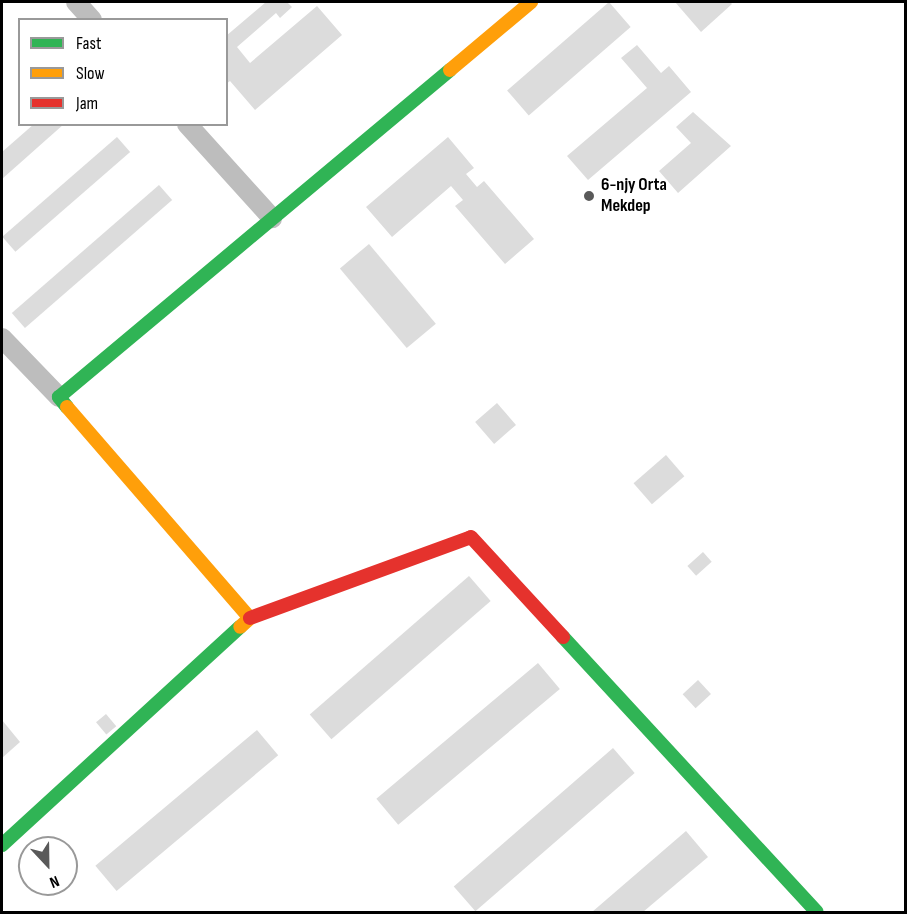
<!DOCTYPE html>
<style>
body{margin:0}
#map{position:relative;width:907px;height:914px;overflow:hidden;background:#fff;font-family:"Sofia Sans Condensed",sans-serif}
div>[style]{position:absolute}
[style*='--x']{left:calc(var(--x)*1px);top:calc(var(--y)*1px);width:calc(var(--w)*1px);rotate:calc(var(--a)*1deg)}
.building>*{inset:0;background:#dcdcdc;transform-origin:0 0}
.street>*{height:20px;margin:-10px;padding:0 10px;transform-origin:10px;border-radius:10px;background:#bdbdbd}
.fast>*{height:14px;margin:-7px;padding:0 7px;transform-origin:7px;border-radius:7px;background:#30b455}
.slow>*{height:14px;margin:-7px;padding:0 7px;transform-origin:7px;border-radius:7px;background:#ff9f0a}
.jam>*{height:14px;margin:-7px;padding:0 7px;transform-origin:7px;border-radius:7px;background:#e5322d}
.dots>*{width:16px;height:16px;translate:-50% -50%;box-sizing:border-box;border:3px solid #fff;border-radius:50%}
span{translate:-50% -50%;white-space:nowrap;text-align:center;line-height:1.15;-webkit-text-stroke:4.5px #fff;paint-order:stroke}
.poi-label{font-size:18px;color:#000;font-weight:700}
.left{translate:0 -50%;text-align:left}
.frame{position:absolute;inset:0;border:3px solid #000;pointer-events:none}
.legend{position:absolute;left:18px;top:18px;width:210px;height:108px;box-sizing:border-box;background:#fff;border:2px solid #999;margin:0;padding:8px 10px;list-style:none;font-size:18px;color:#000}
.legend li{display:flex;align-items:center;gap:12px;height:30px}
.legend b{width:30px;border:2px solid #999}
.north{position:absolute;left:18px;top:836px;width:60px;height:60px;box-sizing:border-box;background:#fff;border:2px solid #999;border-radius:50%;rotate:158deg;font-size:16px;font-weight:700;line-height:24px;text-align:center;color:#000}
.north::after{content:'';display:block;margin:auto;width:21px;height:27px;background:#595959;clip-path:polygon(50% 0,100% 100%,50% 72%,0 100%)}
</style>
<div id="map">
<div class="building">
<div style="clip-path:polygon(266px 2px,287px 2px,292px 7px,280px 18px,276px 13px,237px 47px,250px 63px,317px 6px,342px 35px,255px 110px,230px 81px,226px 84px,226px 36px)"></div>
<div style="left:609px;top:2px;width:33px;height:135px;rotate:49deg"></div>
<div style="clip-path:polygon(675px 2px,730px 2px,732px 4px,701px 32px)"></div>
<div style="clip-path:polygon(637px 45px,661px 73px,669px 66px,691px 92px,588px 180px,567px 156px,647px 88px,621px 58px)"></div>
<div style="clip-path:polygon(693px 112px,731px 146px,678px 193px,659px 171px,691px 143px,676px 127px)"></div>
<div style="clip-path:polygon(34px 124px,64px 124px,2px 179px,2px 152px)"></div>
<div style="left:117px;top:137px;width:20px;height:152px;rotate:49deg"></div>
<div style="clip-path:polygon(448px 137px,474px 168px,466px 174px,477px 187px,484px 181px,534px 239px,505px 264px,455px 206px,463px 200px,451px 186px,392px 237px,366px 207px)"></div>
<div style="left:159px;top:185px;width:20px;height:195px;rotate:49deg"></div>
<div style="left:369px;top:244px;width:104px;height:38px;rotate:50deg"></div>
<div style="left:497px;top:403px;width:29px;height:29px;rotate:49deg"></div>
<div style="left:666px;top:455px;width:28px;height:43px;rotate:49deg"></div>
<div style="left:703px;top:552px;width:13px;height:21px;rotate:48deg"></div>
<div style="left:469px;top:576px;width:33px;height:211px;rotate:49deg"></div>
<div style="left:538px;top:663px;width:34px;height:211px;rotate:50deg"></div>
<div style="left:698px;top:680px;width:19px;height:21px;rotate:47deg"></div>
<div style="left:106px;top:714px;width:16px;height:13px;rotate:50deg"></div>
<div style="clip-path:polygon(2px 720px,20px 742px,2px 758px)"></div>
<div style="left:257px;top:730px;width:33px;height:211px;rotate:50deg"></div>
<div style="left:613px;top:748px;width:33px;height:211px;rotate:49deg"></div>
<div style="clip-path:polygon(686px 831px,708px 857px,643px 912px,592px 912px)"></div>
</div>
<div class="street">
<div style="--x:76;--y:2;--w:24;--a:48"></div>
<div style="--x:187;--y:124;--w:127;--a:47.9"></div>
<div style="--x:2;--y:338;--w:82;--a:46"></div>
</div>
<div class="fast">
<div style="--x:67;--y:407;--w:13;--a:-129"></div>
<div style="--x:59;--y:397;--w:510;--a:-39.91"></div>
<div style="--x:563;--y:637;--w:374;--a:47.3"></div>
<div style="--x:2;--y:845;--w:323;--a:-42.5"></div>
</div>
<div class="slow">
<div style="--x:450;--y:70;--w:106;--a:-40"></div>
<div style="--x:67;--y:407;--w:279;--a:49.1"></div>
<div style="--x:250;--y:618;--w:13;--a:138"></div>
</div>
<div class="jam">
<div style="--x:250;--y:618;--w:235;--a:-20.1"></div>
<div style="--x:471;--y:537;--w:136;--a:47.4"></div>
</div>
<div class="dots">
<div style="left:589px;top:196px;background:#595959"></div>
</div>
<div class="poi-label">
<span class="left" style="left:601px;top:196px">6-njy Orta<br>Mekdep</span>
</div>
<div class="frame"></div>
<ul class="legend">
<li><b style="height:8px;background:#30b455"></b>Fast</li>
<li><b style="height:8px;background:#ff9f0a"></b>Slow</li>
<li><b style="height:8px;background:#e5322d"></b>Jam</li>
</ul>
<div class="north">N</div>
</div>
